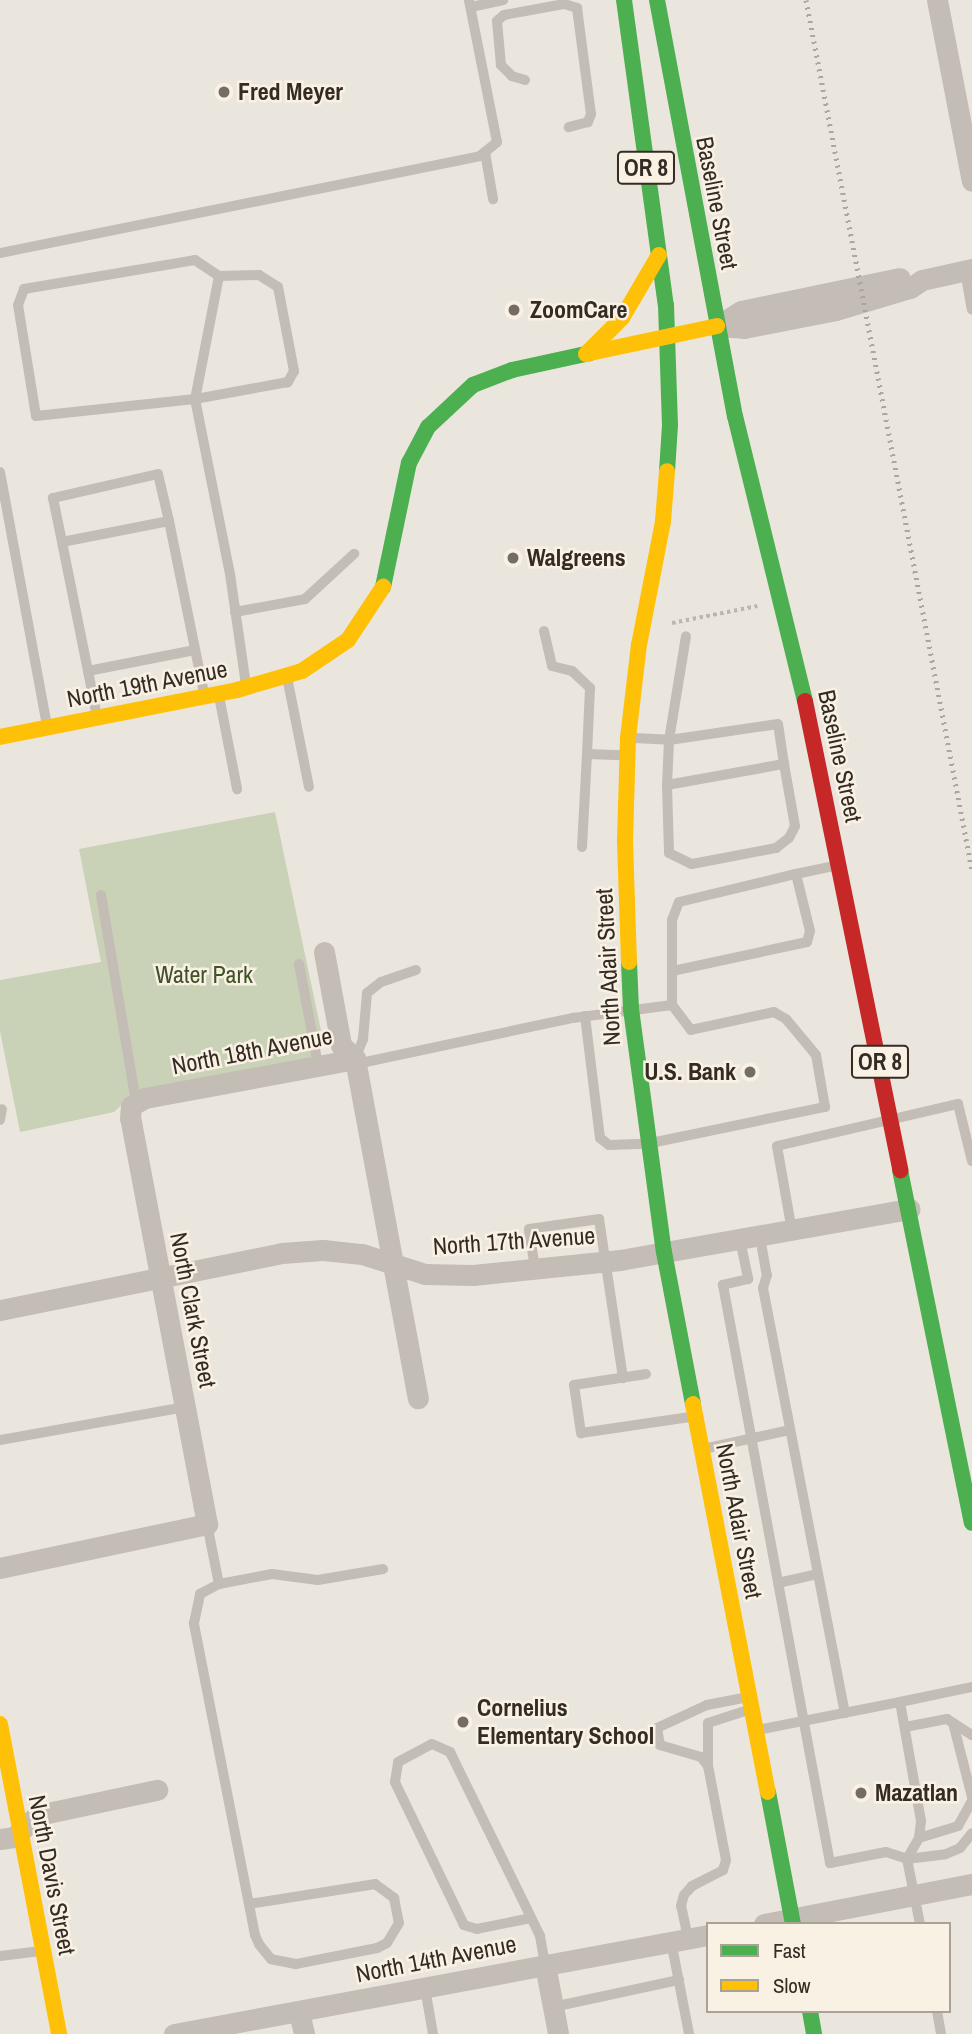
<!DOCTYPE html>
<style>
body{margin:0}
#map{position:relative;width:972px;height:2034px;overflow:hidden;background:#ebe6dd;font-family:"Archivo Narrow",sans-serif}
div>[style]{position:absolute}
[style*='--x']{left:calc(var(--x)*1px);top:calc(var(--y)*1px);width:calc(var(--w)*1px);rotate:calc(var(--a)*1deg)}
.green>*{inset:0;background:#c9d1b6}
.path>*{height:3.5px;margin-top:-1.75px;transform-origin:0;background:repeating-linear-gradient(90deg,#bcb6af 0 3.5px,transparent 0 7px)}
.lane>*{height:10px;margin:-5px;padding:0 5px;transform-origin:5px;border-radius:5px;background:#c4bdb6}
.street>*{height:21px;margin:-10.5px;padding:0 10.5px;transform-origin:10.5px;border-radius:10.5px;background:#c4bdb6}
.fast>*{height:16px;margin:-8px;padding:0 8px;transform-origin:8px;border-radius:8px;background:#4caf50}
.slow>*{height:16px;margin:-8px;padding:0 8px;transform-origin:8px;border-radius:8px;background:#ffc107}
.jam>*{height:16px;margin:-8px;padding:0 8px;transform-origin:8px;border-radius:8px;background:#c62828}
.rail>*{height:5px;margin-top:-2.5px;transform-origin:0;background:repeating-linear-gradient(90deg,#aba6a1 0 2px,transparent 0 7px)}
.dots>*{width:19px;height:19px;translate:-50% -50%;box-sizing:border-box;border:4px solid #f9f1e3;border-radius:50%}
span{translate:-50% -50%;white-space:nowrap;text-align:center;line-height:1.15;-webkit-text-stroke:5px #f9f1e3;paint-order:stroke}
.shield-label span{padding:2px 5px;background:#f9f1e3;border:2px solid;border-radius:5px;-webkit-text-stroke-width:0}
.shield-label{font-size:23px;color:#342b25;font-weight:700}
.poi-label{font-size:24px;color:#342b25;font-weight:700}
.left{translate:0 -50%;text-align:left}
.right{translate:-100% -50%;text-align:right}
.street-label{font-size:24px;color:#342b25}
.park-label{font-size:24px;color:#3f5228}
.legend{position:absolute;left:706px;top:1922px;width:245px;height:91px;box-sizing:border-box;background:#f9f1e3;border:2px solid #aaa297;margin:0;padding:9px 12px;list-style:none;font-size:21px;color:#342b25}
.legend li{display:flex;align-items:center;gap:14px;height:35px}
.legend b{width:35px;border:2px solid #aaa297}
</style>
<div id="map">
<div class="green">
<div style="clip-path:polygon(275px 812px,323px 1040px,319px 1052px,308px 1060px,126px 1101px,114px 1112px,20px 1132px,0 1031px,0 980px,101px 962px,79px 849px)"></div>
</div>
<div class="path">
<div style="--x:672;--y:623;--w:87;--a:-11.3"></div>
</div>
<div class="lane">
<div style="--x:471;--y:7;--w:33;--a:-12"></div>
<div style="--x:525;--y:80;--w:14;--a:-163"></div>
<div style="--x:512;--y:76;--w:16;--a:-135"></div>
<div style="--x:501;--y:65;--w:44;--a:-95.2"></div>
<div style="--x:497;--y:21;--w:9;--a:-41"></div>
<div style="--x:504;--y:15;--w:61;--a:-10.4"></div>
<div style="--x:564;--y:4;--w:14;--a:17"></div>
<div style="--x:577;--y:8;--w:107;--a:82.5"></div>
<div style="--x:591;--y:114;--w:9;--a:111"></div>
<div style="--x:588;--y:122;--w:20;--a:165"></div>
<div style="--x:485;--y:152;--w:48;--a:80.3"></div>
<div style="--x:0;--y:253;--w:490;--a:-11.4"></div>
<div style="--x:480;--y:156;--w:22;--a:-39"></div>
<div style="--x:497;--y:142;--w:145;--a:-101.2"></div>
<div style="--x:965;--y:271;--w:39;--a:80"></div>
<div style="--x:219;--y:276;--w:40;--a:-1.4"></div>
<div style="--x:259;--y:275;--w:22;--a:32"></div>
<div style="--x:278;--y:287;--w:86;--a:79.2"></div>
<div style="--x:294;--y:371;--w:13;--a:119"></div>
<div style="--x:288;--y:382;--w:95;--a:169.6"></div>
<div style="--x:195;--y:399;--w:160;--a:173.9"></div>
<div style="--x:36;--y:416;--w:112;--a:-99.2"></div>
<div style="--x:18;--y:305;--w:17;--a:-69"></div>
<div style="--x:24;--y:289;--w:173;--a:-9.6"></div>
<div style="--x:195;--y:260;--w:29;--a:34"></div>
<div style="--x:219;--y:276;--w:125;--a:101"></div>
<div style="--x:195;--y:399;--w:178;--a:78.7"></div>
<div style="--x:230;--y:574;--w:112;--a:81.8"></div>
<div style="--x:0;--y:472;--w:257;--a:79.5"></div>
<div style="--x:169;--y:521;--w:176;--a:78.5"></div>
<div style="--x:62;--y:542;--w:109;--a:-11.1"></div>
<div style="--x:169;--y:521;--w:48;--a:-103.2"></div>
<div style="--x:158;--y:474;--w:108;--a:167.1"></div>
<div style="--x:53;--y:498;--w:45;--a:78.4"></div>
<div style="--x:62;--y:542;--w:132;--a:78.6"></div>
<div style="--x:88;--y:671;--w:47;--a:78.9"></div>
<div style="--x:235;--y:612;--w:71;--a:-10.5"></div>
<div style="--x:305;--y:599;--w:67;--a:-42.6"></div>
<div style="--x:544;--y:631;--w:36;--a:77"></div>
<div style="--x:552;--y:666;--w:21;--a:14"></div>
<div style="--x:572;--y:671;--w:25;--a:43"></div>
<div style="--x:590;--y:688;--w:66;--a:92.6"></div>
<div style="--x:587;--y:754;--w:34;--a:2"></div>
<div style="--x:88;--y:671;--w:109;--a:-11.1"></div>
<div style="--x:287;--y:677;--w:112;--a:78.7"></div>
<div style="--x:219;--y:696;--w:95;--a:79"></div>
<div style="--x:634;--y:738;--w:35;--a:3"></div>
<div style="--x:669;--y:740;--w:45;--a:92.5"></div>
<div style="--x:667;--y:785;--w:119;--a:-10.2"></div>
<div style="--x:784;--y:764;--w:40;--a:-98.5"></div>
<div style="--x:778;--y:724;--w:110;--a:171.6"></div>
<div style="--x:669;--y:740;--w:105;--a:-80.7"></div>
<div style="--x:667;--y:785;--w:68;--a:88.3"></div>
<div style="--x:669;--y:853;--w:25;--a:26"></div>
<div style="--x:692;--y:864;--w:86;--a:-10.8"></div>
<div style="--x:776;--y:848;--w:16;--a:-38"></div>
<div style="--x:789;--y:838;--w:13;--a:-63"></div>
<div style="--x:795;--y:826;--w:63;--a:-100.1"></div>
<div style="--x:582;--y:847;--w:93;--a:-86.9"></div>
<div style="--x:796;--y:874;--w:38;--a:-12"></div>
<div style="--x:101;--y:895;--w:211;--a:80.4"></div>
<div style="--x:299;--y:964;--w:103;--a:79.3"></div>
<div style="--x:585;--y:1016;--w:123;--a:83"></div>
<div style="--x:600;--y:1138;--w:11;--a:38"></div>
<div style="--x:609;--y:1145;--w:37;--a:-2"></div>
<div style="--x:646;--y:1144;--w:183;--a:-11.7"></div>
<div style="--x:825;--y:1107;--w:53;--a:-99.8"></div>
<div style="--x:816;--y:1055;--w:47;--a:-129.8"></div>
<div style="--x:786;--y:1019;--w:14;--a:-150"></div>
<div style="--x:774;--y:1012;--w:85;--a:167.8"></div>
<div style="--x:691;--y:1030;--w:31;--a:-127"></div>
<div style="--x:672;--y:1005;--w:85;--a:-90"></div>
<div style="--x:672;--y:920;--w:19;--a:-69"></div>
<div style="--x:679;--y:902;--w:120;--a:-13.5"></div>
<div style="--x:796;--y:874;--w:59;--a:76.2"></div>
<div style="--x:810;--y:931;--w:11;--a:105"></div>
<div style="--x:807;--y:942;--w:137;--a:167.8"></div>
<div style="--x:355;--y:1059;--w:22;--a:-68"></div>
<div style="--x:363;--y:1039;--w:46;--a:-85"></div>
<div style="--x:367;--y:993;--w:18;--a:-38"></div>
<div style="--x:381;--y:982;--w:37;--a:-19"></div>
<div style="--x:356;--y:1064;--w:222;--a:-12"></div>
<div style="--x:573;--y:1018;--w:100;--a:-7.5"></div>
<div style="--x:0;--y:1120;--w:11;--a:-80"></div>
<div style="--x:792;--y:1231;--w:86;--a:-100"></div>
<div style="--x:777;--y:1146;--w:186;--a:-13.1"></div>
<div style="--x:958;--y:1104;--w:59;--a:76.2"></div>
<div style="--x:760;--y:1237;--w:39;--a:80"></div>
<div style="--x:767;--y:1275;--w:14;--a:107"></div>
<div style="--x:763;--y:1288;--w:433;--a:79.1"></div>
<div style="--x:740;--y:1240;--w:40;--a:78"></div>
<div style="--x:748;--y:1279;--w:26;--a:167"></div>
<div style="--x:723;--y:1285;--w:588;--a:79.51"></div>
<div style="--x:830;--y:1863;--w:57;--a:-11.1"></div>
<div style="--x:886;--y:1852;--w:22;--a:18"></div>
<div style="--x:907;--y:1859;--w:39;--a:-7"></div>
<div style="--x:946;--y:1854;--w:15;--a:-23"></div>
<div style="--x:960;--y:1848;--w:19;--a:-51"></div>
<div style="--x:535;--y:1268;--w:39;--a:-99"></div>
<div style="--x:529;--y:1229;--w:71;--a:-8.1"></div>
<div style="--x:599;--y:1219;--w:161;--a:81.4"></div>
<div style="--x:646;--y:1374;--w:73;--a:171.3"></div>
<div style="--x:574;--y:1385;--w:49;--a:81.7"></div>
<div style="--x:581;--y:1433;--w:110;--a:-8.4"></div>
<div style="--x:0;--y:1440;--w:188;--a:-10.1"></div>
<div style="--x:708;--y:1448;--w:84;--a:-12.4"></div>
<div style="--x:207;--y:1524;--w:61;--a:78.7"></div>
<div style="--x:778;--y:1583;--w:41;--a:-12.7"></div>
<div style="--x:900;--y:1702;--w:74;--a:-11.8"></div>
<div style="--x:953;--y:1723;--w:76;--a:75.6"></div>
<div style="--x:905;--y:1727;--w:43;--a:-10.8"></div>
<div style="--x:947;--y:1719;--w:30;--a:33"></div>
<div style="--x:762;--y:1729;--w:141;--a:-11.1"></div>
<div style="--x:900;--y:1702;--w:121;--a:80"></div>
<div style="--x:921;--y:1821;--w:17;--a:97"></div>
<div style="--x:919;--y:1838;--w:24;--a:120"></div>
<div style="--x:907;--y:1859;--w:66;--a:78.7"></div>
<div style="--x:708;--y:1766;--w:11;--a:-128"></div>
<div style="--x:701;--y:1757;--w:43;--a:-163.7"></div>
<div style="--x:660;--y:1745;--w:17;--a:-100"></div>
<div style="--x:657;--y:1728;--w:55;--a:-24.7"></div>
<div style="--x:707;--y:1705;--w:38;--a:-11"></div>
<div style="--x:919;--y:1838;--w:41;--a:-17.1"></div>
<div style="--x:958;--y:1826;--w:29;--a:-61"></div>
<div style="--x:249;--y:1904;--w:128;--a:-9"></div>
<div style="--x:375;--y:1884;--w:24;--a:36"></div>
<div style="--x:394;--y:1898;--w:25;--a:79"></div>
<div style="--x:399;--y:1923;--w:23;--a:121"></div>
<div style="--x:387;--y:1943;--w:11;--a:153"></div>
<div style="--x:377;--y:1948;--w:83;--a:168.8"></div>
<div style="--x:296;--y:1964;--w:25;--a:-169"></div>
<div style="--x:271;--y:1959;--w:19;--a:-129"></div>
<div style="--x:259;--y:1944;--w:10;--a:-114"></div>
<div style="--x:255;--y:1935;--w:318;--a:-101.1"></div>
<div style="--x:194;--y:1623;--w:30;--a:-78"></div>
<div style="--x:200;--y:1594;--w:21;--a:-28"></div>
<div style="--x:219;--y:1584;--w:54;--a:-10.7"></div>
<div style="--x:272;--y:1574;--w:46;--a:7.4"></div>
<div style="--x:318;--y:1580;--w:66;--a:-9.6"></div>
<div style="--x:531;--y:1918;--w:55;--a:168.5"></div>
<div style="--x:477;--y:1929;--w:14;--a:-163"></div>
<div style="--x:464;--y:1925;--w:159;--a:-115.8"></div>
<div style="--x:395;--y:1782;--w:20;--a:-81"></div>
<div style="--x:398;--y:1762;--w:38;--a:-28"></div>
<div style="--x:432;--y:1744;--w:20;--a:24"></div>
<div style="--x:450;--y:1752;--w:205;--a:63.9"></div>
<div style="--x:540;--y:1936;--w:29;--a:80"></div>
<div style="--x:688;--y:1938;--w:33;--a:-102"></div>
<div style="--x:681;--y:1906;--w:11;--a:-75"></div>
<div style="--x:684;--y:1895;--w:12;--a:-48"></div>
<div style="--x:692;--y:1886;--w:35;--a:-27"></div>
<div style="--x:723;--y:1870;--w:10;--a:-73"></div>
<div style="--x:726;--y:1860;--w:96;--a:-100.8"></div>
<div style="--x:708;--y:1766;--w:43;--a:-90"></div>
<div style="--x:708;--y:1723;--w:39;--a:-18"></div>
<div style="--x:671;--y:1941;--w:95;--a:79"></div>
<div style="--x:0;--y:1956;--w:41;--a:-7"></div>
<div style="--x:425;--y:1988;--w:47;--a:80.1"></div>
<div style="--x:553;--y:2007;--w:129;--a:-12.1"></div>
<div style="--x:937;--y:2011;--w:23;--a:80"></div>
</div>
<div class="street">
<div style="--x:937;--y:0;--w:184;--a:79.1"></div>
<div style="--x:717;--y:326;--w:27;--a:4"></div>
<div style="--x:744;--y:328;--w:94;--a:-11.1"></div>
<div style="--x:836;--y:310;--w:77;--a:-16.6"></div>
<div style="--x:910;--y:288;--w:14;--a:-34"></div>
<div style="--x:922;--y:280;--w:51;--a:-12.4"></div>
<div style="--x:717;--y:326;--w:28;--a:-32"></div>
<div style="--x:741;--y:311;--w:162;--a:-11.7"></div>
<div style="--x:324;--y:952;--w:95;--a:79.6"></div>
<div style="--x:341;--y:1045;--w:20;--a:45"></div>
<div style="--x:355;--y:1059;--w:345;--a:79.5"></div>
<div style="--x:0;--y:1310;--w:288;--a:-11.4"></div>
<div style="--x:282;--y:1253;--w:41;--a:-4.2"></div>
<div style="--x:323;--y:1250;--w:39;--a:6"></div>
<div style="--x:362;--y:1254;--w:66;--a:17.6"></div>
<div style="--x:425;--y:1274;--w:48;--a:1.2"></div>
<div style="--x:473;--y:1275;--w:148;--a:-5.8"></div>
<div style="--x:620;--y:1260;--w:294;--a:-10"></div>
<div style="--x:0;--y:1568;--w:212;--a:-12"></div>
<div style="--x:207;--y:1524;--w:413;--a:-100.7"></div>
<div style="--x:130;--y:1118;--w:12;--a:-85"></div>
<div style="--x:131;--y:1106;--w:16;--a:-30"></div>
<div style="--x:145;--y:1098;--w:214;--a:-10.5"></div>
<div style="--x:0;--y:1839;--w:14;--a:-8"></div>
<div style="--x:14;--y:1837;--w:33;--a:-43"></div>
<div style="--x:38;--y:1815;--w:122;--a:-11.9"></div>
<div style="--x:764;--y:1924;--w:212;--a:-10.9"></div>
<div style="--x:545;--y:1965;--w:69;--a:79.2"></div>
<div style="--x:299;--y:2012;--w:23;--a:77"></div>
<div style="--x:174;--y:2034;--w:543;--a:-10.5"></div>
</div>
<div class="fast">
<div style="--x:624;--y:0;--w:308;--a:82.2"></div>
<div style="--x:666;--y:305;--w:120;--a:88.1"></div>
<div style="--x:670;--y:425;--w:46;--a:93.7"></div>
<div style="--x:657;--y:0;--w:423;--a:79.4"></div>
<div style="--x:735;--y:416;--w:293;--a:76.2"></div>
<div style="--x:383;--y:587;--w:127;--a:-78.2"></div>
<div style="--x:409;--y:463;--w:41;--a:-62.2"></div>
<div style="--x:428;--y:427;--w:62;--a:-43"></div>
<div style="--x:473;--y:385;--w:42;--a:-21"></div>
<div style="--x:512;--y:370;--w:80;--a:-12.3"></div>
<div style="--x:629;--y:962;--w:47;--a:87.6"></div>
<div style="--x:631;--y:1009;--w:245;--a:82.3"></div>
<div style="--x:664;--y:1252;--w:155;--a:79.2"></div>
<div style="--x:900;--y:1170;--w:360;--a:78.5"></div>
<div style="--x:768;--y:1792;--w:134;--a:79.3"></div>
<div style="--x:810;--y:2011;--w:23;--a:80"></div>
</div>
<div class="slow">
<div style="--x:590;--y:353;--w:130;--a:-12"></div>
<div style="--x:586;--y:354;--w:51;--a:-45"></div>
<div style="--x:622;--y:318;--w:73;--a:-59.6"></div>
<div style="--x:0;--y:737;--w:242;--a:-11.2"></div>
<div style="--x:237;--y:690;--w:68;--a:-16.3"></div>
<div style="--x:302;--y:671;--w:55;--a:-34"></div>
<div style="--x:348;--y:640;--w:64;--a:-56.6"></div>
<div style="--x:629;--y:962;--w:122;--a:-91.9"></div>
<div style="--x:625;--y:840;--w:102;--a:-88.3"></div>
<div style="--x:628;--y:738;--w:94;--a:-83.3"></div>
<div style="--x:639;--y:645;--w:126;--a:-79"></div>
<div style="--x:663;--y:521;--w:50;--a:-85.4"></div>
<div style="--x:693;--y:1404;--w:395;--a:79.1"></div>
<div style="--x:0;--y:1724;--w:316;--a:79.2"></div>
</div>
<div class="jam">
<div style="--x:805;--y:701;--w:479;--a:78.5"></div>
</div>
<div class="rail">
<div style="--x:806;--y:0;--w:886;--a:79.2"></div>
</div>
<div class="dots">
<div style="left:224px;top:92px;background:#746c65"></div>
<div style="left:514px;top:310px;background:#746c65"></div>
<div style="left:513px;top:558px;background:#746c65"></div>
<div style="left:750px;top:1072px;background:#746c65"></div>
<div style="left:463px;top:1722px;background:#746c65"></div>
<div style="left:861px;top:1793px;background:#746c65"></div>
</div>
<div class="shield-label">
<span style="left:646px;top:168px">OR 8</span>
<span style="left:880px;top:1062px">OR 8</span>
</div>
<div class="poi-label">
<span class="left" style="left:238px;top:92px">Fred Meyer</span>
<span class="left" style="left:530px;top:310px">ZoomCare</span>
<span class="left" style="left:527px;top:558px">Walgreens</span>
<span class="right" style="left:736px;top:1072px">U.S. Bank</span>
<span class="left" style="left:477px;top:1722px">Cornelius<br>Elementary School</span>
<span class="left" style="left:875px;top:1793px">Mazatlan</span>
</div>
<div class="street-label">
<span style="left:717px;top:203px;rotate:79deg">Baseline Street</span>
<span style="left:147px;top:684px;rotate:-11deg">North 19th Avenue</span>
<span style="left:840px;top:756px;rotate:78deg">Baseline Street</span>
<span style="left:608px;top:967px;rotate:-93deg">North Adair Street</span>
<span style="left:252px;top:1051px;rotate:-11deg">North 18th Avenue</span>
<span style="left:514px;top:1241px;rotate:-4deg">North 17th Avenue</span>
<span style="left:193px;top:1310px;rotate:79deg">North Clark Street</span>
<span style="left:739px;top:1521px;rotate:79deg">North Adair Street</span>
<span style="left:52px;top:1875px;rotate:79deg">North Davis Street</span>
<span style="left:436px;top:1959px;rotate:-11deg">North 14th Avenue</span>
</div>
<div class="park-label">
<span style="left:204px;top:975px">Water Park</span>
</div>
<ul class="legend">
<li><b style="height:9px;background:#4caf50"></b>Fast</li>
<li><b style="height:9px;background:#ffc107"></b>Slow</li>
</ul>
</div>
